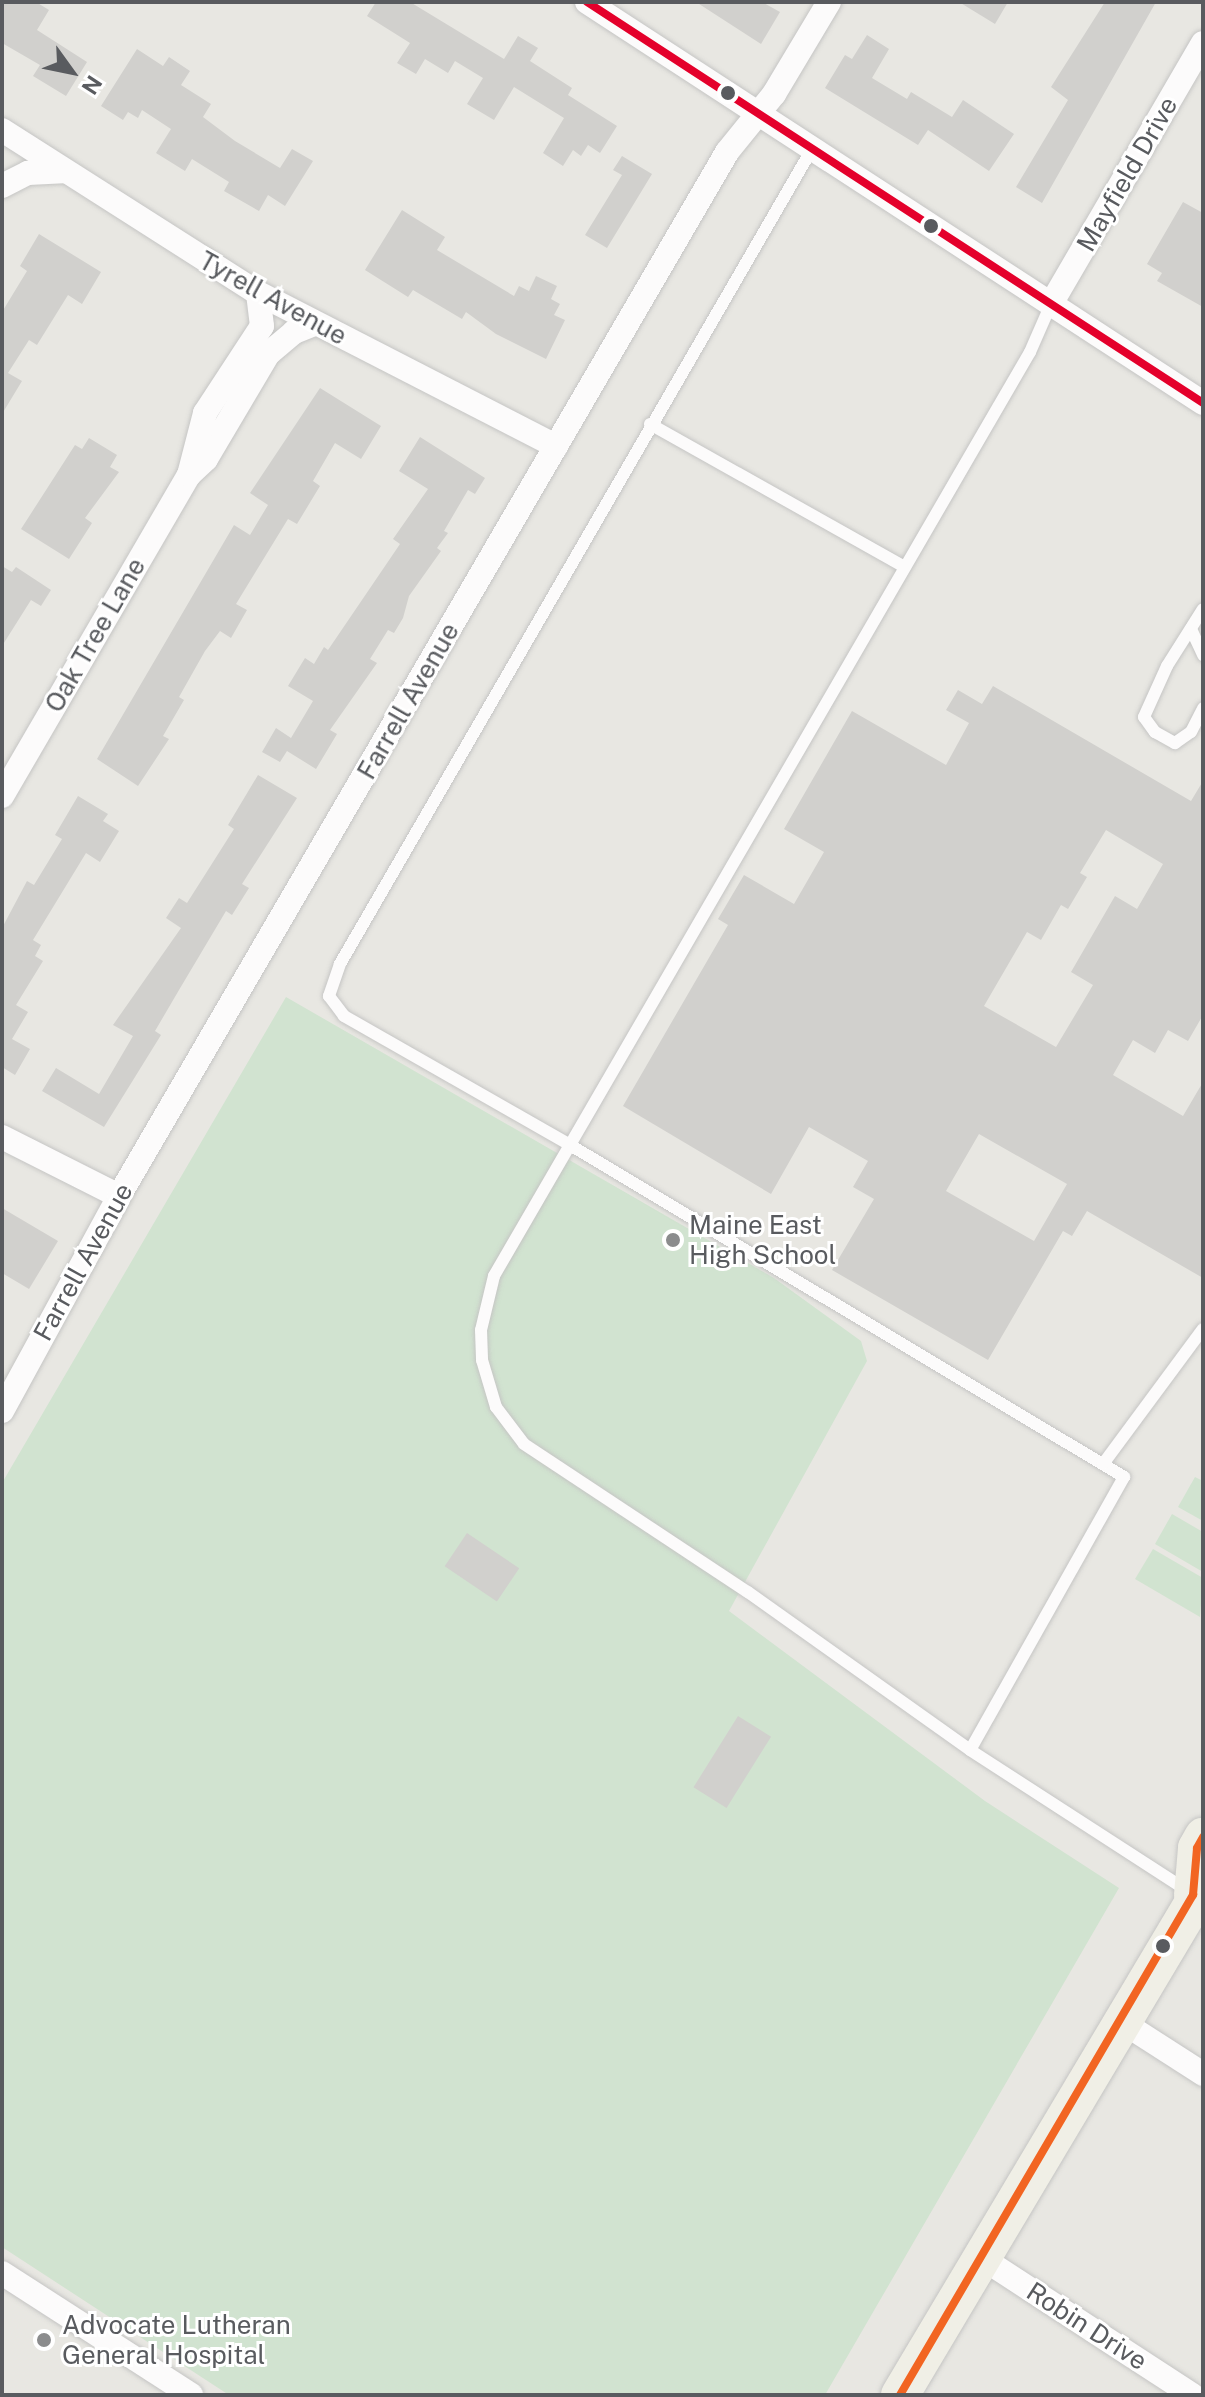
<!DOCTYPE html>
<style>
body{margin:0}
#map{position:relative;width:1205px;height:2397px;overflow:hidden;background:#e8e7e2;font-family:"Public Sans",sans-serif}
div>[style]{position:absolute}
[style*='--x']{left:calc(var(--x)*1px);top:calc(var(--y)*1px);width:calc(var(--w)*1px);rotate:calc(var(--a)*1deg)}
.green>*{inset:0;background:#d1e3d0}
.building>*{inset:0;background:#d1d0cd;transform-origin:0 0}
.roads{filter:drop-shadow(0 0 2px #c5c5c4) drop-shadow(0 0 2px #c5c5c4)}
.lane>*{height:12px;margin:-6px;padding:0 6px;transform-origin:6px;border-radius:6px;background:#fcfbfb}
.street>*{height:24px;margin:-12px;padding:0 12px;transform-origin:12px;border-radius:12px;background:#fcfbfb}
.primary>*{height:38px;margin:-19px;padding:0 19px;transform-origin:19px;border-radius:19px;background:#f0efe6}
.bus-1>*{height:8px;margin:-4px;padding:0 4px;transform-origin:4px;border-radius:4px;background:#e4002b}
.bus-2>*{height:8px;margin:-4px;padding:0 4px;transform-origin:4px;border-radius:4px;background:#f26522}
.dots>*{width:22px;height:22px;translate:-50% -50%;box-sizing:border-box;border:4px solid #fff;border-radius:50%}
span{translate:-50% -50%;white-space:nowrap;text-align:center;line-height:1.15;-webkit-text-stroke:6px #fff;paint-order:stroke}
.street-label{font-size:26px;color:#595b5f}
.poi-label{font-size:26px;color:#595b5f}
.left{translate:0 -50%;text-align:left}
.frame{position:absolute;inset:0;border:4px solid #595b5f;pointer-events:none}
.north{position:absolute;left:32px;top:32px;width:80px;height:80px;-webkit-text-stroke:6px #fff;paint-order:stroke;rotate:123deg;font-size:22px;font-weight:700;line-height:32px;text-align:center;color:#595b5f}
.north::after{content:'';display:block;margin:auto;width:28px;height:36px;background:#595b5f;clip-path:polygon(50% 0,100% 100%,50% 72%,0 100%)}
</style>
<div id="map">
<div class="green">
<div style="clip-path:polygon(286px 997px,774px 1278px,861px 1341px,867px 1361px,729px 1611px,985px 1801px,1119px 1888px,825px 2395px,229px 2395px,2px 2247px,2px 1483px)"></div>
<div style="clip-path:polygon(1195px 1477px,1203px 1481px,1203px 1521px,1178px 1507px)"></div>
<div style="clip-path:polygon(1172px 1514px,1203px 1532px,1203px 1572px,1155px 1544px)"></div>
<div style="clip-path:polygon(1153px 1549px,1203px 1578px,1200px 1617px,1135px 1579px)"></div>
</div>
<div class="building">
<div style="clip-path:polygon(2px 2px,36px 2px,49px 10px,37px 30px,87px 62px,66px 96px,33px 76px,40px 65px,2px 43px)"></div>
<div style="clip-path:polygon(376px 2px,410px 2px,504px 59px,518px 36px,538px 48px,530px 61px,572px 88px,568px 95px,617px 126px,600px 153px,588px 145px,581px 156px,573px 150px,563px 166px,543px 153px,564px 118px,514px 87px,494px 120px,467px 104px,483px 78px,455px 61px,448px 73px,425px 59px,416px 74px,397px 63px,410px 43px,367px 16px)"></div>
<div style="clip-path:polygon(696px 2px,762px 2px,780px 12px,761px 44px)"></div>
<div style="clip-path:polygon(959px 2px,1008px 2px,995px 24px)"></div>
<div style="clip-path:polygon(1105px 2px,1156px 2px,1042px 203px,1016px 187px,1068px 100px,1051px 87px)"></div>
<div style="clip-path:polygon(867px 35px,889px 49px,872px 78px,907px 99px,911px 92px,952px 117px,963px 100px,1014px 134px,989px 171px,928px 130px,918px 145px,825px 88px,845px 55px,852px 59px)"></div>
<div style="clip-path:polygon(137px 49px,163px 66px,169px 57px,190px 71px,181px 85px,211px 104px,203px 117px,235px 141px,280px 168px,292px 149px,313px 161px,285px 206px,268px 195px,259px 211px,224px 191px,229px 182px,192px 159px,185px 171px,156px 153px,171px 129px,142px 110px,138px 118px,128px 112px,123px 120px,101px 106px)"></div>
<div style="clip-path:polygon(622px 156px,652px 174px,607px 248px,585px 235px,622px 175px,613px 170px)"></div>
<div style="clip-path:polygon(1183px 202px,1203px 213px,1203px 307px,1157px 281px,1162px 273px,1147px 264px)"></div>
<div style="clip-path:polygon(402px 210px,445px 237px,437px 250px,514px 296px,519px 286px,529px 291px,536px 276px,557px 286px,551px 299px,560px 304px,554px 315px,565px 320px,546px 359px,496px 334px,466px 312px,462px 319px,413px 290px,408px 297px,365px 270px)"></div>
<div style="clip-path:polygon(39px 234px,101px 272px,82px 304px,68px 295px,37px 345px,29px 340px,8px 373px,22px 381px,2px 414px,2px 312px,27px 271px,20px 266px)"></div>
<div style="clip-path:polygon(320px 388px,381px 426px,361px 459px,335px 443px,313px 481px,320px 486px,297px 524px,288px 519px,236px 604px,247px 610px,231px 638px,220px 631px,205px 651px,179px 697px,184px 700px,163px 736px,169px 739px,138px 786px,97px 759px,234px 525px,250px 535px,268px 505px,250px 493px)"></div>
<div style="clip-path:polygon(420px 437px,485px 478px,475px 494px,468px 490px,444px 531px,448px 533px,437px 548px,441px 551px,409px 596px,403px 618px,394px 633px,388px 630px,370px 659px,377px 663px,330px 730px,337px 734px,316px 769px,287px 751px,280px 762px,262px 752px,276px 728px,291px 738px,313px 701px,288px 686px,305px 658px,314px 664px,324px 647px,328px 650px,400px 544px,393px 539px,428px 489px,399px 471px)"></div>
<div style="clip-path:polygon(89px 438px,117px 455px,110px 467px,119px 472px,85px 518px,92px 523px,69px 559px,21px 529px,75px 445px,82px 449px)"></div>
<div style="clip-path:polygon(2px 566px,12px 572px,16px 567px,51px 590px,41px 606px,31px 600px,2px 646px)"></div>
<div style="clip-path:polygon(evenodd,993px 686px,1191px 801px,1203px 781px,1203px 1015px,1188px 1041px,1168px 1030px,1155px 1053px,1133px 1040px,1113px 1075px,1183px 1116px,1203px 1082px,1203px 1278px,1087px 1211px,1072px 1236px,1063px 1231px,988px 1360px,832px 1270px,874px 1199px,853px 1187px,868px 1161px,809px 1127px,771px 1194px,623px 1106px,728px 925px,718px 919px,744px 875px,794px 904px,824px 852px,784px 829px,852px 711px,946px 765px,969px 723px,946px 710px,958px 690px,982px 704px,993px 686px,1106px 830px,1163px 864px,1137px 909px,1115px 896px,1071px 972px,1093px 985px,1056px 1047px,984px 1006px,1027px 932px,1041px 940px,1061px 905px,1068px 909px,1087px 877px,1080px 873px,1106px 830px,993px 686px,979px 1134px,1067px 1184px,1034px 1241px,946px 1191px,979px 1134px)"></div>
<div style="clip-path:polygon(258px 775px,297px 798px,242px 884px,249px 888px,232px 915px,226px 911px,179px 990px,155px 1031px,161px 1035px,104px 1127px,42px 1091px,56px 1068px,99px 1094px,133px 1036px,113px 1025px,181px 928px,166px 918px,179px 898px,187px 903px,234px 829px,228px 825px)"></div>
<div style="clip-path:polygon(78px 796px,108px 814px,103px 821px,119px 831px,100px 862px,86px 853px,33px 940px,41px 945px,35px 956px,43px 961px,16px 1005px,28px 1012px,12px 1039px,30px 1049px,15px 1075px,2px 1067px,2px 928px,27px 881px,34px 885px,62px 839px,55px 835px)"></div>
<div style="clip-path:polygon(2px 1208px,58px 1241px,29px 1289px,2px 1273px)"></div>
<div style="left:467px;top:1533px;width:63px;height:40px;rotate:34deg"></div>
<div style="left:738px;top:1716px;width:39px;height:84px;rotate:32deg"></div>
</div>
<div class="roads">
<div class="lane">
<div style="--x:812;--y:149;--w:942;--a:120.08"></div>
<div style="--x:340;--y:964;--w:34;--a:109"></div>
<div style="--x:329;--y:996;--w:25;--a:53"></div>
<div style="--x:344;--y:1016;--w:260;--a:29.7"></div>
<div style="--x:570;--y:1145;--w:646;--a:30.93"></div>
<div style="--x:1124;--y:1477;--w:313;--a:119.4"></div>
<div style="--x:1051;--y:304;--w:52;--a:113.6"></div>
<div style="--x:1030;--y:352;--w:1068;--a:120.12"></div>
<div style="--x:494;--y:1276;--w:56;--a:103.5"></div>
<div style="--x:481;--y:1330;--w:30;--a:88"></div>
<div style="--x:482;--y:1360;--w:49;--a:73.4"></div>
<div style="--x:496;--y:1407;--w:46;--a:52.9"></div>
<div style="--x:524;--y:1444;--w:268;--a:33.5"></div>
<div style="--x:748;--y:1592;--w:272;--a:35.4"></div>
<div style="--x:970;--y:1750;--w:257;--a:32.9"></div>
<div style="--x:650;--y:424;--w:292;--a:29.3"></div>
<div style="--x:1203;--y:609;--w:67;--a:122.3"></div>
<div style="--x:1167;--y:666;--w:56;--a:114.3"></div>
<div style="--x:1144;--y:717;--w:19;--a:54"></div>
<div style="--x:1155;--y:732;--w:23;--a:29"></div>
<div style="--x:1175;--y:743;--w:19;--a:-35"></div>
<div style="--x:1191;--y:732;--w:27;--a:-63"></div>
<div style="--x:1191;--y:629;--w:29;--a:65"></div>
<div style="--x:1103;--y:1464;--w:168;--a:-53.5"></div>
</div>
<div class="street">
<div style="--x:587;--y:2;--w:735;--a:33.06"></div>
<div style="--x:2;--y:130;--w:303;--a:32.5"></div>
<div style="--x:258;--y:293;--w:335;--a:27.2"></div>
<div style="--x:2;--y:186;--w:29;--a:-27"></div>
<div style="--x:28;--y:173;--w:35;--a:-3"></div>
<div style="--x:1051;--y:304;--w:302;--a:-59.8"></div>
<div style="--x:189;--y:475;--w:23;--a:-43"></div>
<div style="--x:206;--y:459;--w:122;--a:-59.4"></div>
<div style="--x:268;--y:354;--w:34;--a:-40"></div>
<div style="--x:294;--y:332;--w:22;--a:-22"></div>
<div style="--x:2;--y:796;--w:371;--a:-59.8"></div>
<div style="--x:189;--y:475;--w:64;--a:-75.5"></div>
<div style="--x:205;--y:413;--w:104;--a:-56.8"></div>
<div style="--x:262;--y:326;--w:33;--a:-97"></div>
<div style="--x:2;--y:1137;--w:131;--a:26.8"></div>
<div style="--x:2;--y:1411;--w:245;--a:-61.4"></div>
<div style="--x:119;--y:1196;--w:1208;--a:-59.78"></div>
<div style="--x:727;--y:152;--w:75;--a:-51"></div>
<div style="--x:774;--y:94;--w:107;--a:-59.1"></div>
<div style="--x:1119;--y:2020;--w:100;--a:32.7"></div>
<div style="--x:982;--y:2258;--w:251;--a:33.1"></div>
<div style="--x:2;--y:2273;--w:225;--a:32.8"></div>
</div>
<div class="primary">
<div style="--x:1193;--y:1895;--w:47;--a:-85.1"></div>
<div style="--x:1197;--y:1848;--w:13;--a:-61"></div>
<div style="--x:900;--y:2395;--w:592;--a:-59.19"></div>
</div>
</div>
<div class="bus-1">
<div style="--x:587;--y:2;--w:735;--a:33.06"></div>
</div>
<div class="bus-2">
<div style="--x:900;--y:2395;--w:580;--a:-59.63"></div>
<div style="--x:1193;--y:1895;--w:47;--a:-85.1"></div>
<div style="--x:1197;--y:1848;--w:13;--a:-61"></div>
</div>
<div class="dots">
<div style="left:728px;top:93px;background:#595b5f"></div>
<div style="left:931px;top:226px;background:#595b5f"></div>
<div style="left:673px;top:1240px;background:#8b8c8d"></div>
<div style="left:1163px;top:1946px;background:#595b5f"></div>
<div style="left:44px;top:2340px;background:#8b8c8d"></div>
</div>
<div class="street-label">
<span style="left:1127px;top:174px;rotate:-60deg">Mayfield Drive</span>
<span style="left:273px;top:298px;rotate:29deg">Tyrell Avenue</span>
<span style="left:95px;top:635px;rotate:-60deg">Oak Tree Lane</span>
<span style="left:408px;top:701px;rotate:-60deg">Farrell Avenue</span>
<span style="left:83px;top:1262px;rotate:-61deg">Farrell Avenue</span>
<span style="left:1087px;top:2326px;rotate:33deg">Robin Drive</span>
</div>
<div class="poi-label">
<span class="left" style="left:689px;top:1240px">Maine East<br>High School</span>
<span class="left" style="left:62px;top:2340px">Advocate Lutheran<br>General Hospital</span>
</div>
<div class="frame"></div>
<div class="north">N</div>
</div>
